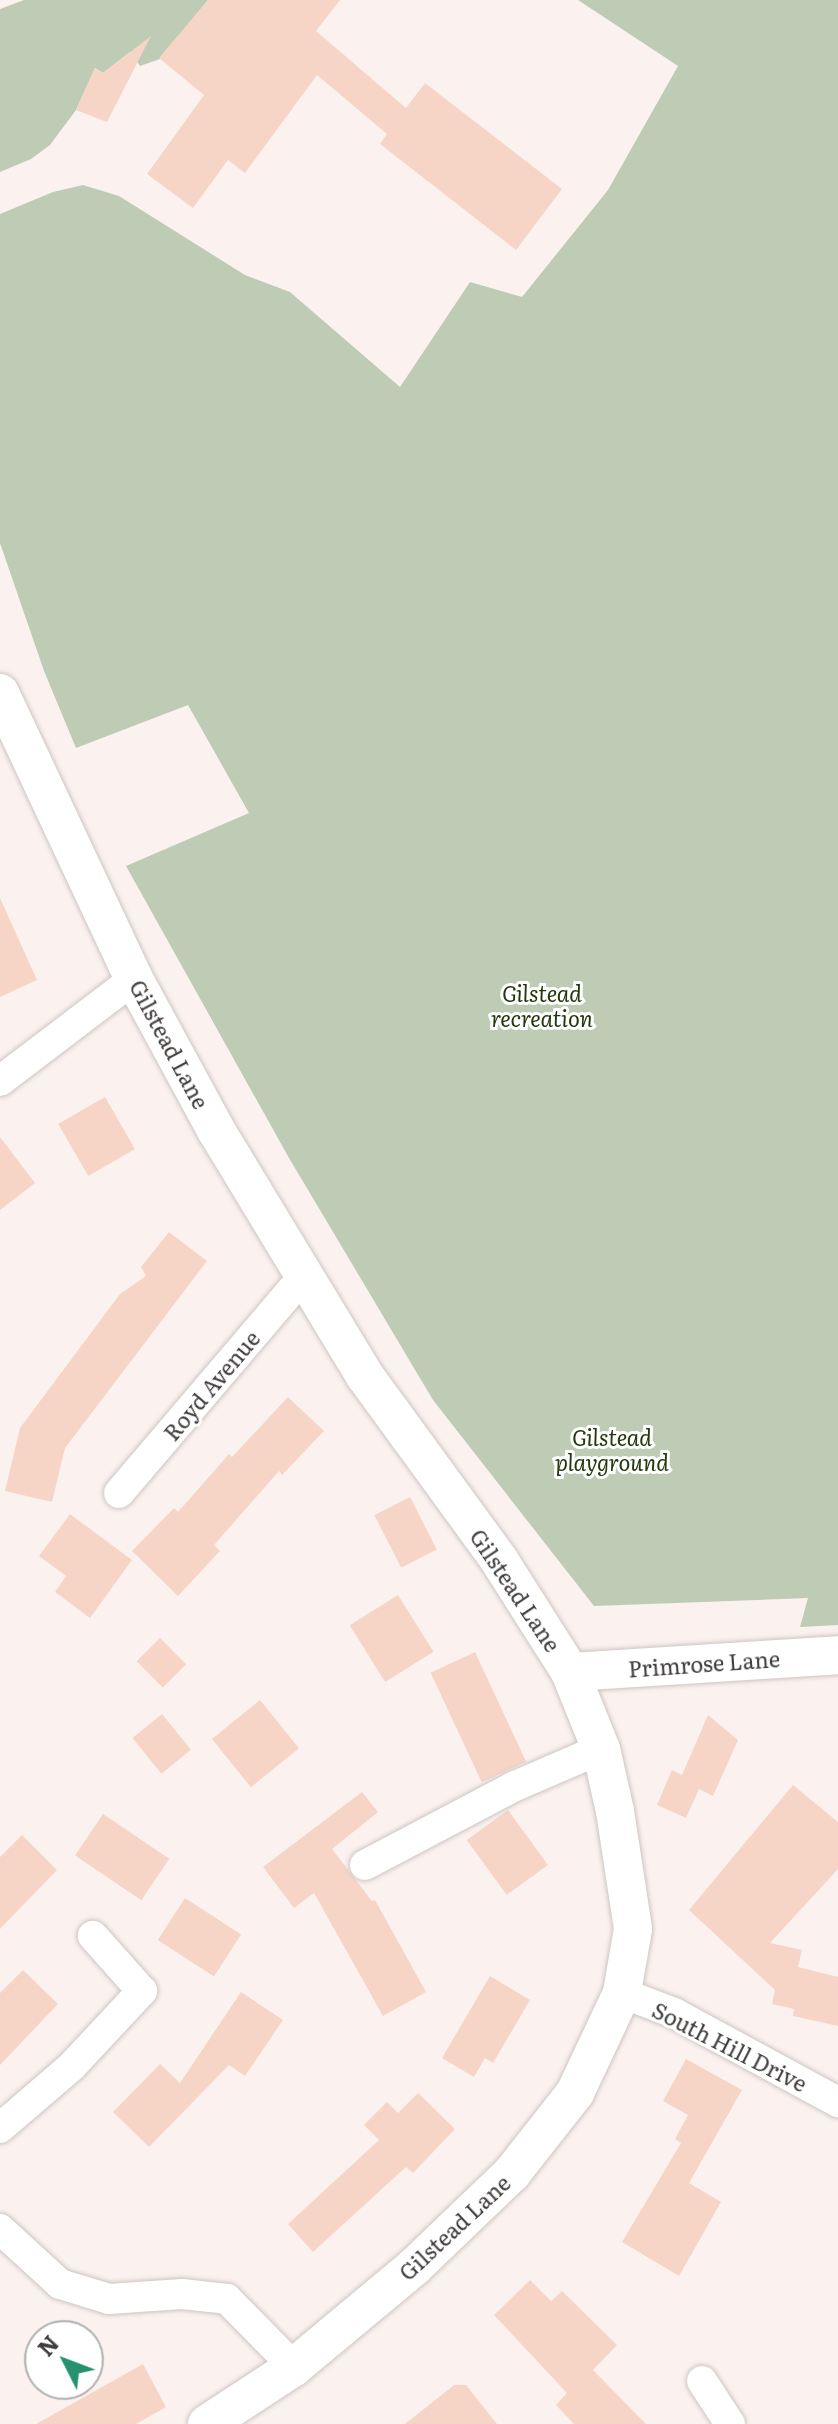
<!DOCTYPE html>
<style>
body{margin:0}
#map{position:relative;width:838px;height:2424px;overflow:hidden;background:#fbf2ef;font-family:Literata,serif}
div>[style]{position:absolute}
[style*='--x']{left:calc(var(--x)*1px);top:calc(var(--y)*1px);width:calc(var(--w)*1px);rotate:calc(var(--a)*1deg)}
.green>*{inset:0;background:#becbb5}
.building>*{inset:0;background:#f6d5c7;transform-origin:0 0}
.roads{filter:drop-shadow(0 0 2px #cdc5c2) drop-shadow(0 0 2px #cdc5c2)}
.minor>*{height:30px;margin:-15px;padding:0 15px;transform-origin:15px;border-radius:15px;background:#fff}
.tertiary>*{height:38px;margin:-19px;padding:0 19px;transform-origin:19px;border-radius:19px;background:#fff}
span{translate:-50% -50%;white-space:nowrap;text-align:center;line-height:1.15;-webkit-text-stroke:6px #fff;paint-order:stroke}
.park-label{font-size:22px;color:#23380c;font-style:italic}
.street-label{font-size:22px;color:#3f3c3b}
.north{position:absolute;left:24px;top:2320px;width:80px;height:80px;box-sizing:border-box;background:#fff;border:2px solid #b2b1b1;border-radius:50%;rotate:312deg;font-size:22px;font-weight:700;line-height:32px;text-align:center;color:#3f3c3b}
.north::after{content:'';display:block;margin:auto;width:28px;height:36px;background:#25916f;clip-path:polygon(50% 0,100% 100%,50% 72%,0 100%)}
</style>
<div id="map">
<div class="green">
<div style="clip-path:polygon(24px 0,208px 0,160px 59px,140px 66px,130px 52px,103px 73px,95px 68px,76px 110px,50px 145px,31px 159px,0 172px,0 9px)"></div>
<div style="clip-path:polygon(578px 0,838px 0,838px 1625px,800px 1627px,808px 1598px,594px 1606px,433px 1400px,289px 1158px,126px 866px,249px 813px,188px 705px,76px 748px,44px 671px,0 543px,0 214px,53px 192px,83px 185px,119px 196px,245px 275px,290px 292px,400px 387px,470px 282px,522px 297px,608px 190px,678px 66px)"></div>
</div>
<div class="building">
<div style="clip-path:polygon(208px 0,340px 0,316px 31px,406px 108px,425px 83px,562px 189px,516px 250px,380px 144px,387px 134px,317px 75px,245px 173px,228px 160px,193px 208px,147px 174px,204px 95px,159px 58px)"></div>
<div style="clip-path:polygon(151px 36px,107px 122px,76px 110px,95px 68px,103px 73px)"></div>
<div style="clip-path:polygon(0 898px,37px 980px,0 997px)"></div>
<div style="left:105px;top:1097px;width:60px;height:54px;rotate:60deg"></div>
<div style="clip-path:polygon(0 1137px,35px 1183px,0 1210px)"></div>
<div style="clip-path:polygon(169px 1232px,207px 1261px,65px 1448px,52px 1502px,5px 1491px,20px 1428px,120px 1294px,146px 1276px,141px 1267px)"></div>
<div style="clip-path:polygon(288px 1397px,324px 1431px,282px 1475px,279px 1471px,214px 1545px,220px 1551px,178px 1596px,132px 1551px,174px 1508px,178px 1512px,229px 1454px,232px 1457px)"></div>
<div style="left:410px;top:1497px;width:59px;height:40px;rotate:63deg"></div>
<div style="clip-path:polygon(70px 1514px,132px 1560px,90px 1618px,55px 1592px,66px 1576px,39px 1556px)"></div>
<div style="left:398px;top:1595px;width:67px;height:57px;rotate:58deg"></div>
<div style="left:160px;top:1638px;width:37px;height:33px;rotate:45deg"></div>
<div style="left:475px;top:1652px;width:121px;height:49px;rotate:65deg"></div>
<div style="left:260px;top:1700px;width:62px;height:62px;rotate:51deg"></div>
<div style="left:162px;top:1714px;width:46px;height:38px;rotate:51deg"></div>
<div style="clip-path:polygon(708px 1715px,738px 1740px,713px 1796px,699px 1789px,686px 1818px,657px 1805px,672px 1770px,682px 1775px)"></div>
<div style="clip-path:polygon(793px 1785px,838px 1822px,838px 1869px,770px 1943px,802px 1950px,798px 1967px,838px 1977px,838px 2026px,793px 2016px,794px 2009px,772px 2004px,775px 1990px,689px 1910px)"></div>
<div style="clip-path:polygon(362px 1792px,378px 1812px,332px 1849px,372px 1901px,375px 1900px,426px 1992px,383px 2016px,314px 1893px,294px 1908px,263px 1867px)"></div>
<div style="left:508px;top:1810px;width:68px;height:51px;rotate:54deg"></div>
<div style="left:103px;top:1814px;width:80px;height:50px;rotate:34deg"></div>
<div style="clip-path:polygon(22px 1835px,57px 1870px,0 1929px,0 1857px)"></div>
<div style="left:185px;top:1898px;width:67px;height:50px;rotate:33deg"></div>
<div style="clip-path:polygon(23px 1970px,58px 2004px,0 2065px,0 1993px)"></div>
<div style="clip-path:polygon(490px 1976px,530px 2000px,493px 2063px,485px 2058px,474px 2077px,442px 2058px)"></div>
<div style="clip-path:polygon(241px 1992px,283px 2020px,245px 2076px,229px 2065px,149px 2147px,113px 2112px,160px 2064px,180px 2083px)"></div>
<div style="clip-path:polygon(686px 2059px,742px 2090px,689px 2183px,721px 2202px,679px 2276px,622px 2242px,681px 2143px,675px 2139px,688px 2115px,663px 2101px)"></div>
<div style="clip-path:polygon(418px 2093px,455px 2129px,413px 2173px,406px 2167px,313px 2252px,288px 2224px,379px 2140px,364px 2125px,387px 2102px,398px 2113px)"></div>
<div style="clip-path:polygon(530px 2280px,551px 2301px,562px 2291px,617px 2345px,593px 2370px,646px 2424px,574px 2424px,556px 2405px,567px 2393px,494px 2315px)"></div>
<div style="clip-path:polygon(143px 2364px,166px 2407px,136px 2424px,36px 2424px)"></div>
<div style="clip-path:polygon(454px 2385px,466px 2385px,497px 2424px,405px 2424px)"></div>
</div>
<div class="roads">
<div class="minor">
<div style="--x:0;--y:1081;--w:168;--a:-37.3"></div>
<div style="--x:119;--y:1493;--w:284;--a:-49.6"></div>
<div style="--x:365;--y:1865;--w:170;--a:-27.8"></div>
<div style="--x:515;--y:1786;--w:94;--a:-23.3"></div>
<div style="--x:622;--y:1993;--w:56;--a:21"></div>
<div style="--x:674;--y:2013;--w:187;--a:28.5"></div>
<div style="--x:0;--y:2128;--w:95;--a:-40.7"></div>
<div style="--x:72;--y:2066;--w:103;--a:-47"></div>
<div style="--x:142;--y:1991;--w:74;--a:-131.7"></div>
<div style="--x:0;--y:2229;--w:81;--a:42.5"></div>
<div style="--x:60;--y:2284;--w:51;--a:17"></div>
<div style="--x:109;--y:2299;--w:73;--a:-3.9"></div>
<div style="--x:182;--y:2294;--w:45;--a:6.3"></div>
<div style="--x:227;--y:2299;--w:95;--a:45.4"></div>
<div style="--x:702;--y:2381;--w:51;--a:56.9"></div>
</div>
<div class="tertiary">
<div style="--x:0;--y:693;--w:316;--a:64.9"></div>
<div style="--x:134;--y:979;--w:172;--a:61.5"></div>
<div style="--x:216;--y:1130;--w:288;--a:58.8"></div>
<div style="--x:365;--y:1376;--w:228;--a:53.9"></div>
<div style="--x:499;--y:1560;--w:133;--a:57.6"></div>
<div style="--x:570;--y:1672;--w:83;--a:68.1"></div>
<div style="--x:601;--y:1749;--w:64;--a:77.3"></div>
<div style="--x:615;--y:1811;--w:119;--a:81.3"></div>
<div style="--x:633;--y:1929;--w:65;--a:99.8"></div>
<div style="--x:622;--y:1993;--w:110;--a:115.2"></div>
<div style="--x:575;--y:2093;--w:102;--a:128.2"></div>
<div style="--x:512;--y:2173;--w:136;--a:136.2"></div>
<div style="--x:414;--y:2267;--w:156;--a:140.2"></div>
<div style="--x:294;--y:2367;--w:104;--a:146.8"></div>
<div style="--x:570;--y:1672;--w:269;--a:-3.6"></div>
</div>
</div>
<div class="park-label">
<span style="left:542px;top:1005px">Gilstead<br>recreation</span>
<span style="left:612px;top:1449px">Gilstead<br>playground</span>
</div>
<div class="street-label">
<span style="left:170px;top:1044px;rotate:62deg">Gilstead Lane</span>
<span style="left:211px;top:1385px;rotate:-50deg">Royd Avenue</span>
<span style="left:516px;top:1590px;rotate:56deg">Gilstead Lane</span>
<span style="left:704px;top:1663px;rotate:-4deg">Primrose Lane</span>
<span style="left:730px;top:2046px;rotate:27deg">South Hill Drive</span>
<span style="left:454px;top:2227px;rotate:-43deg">Gilstead Lane</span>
</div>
<div class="north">N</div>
</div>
